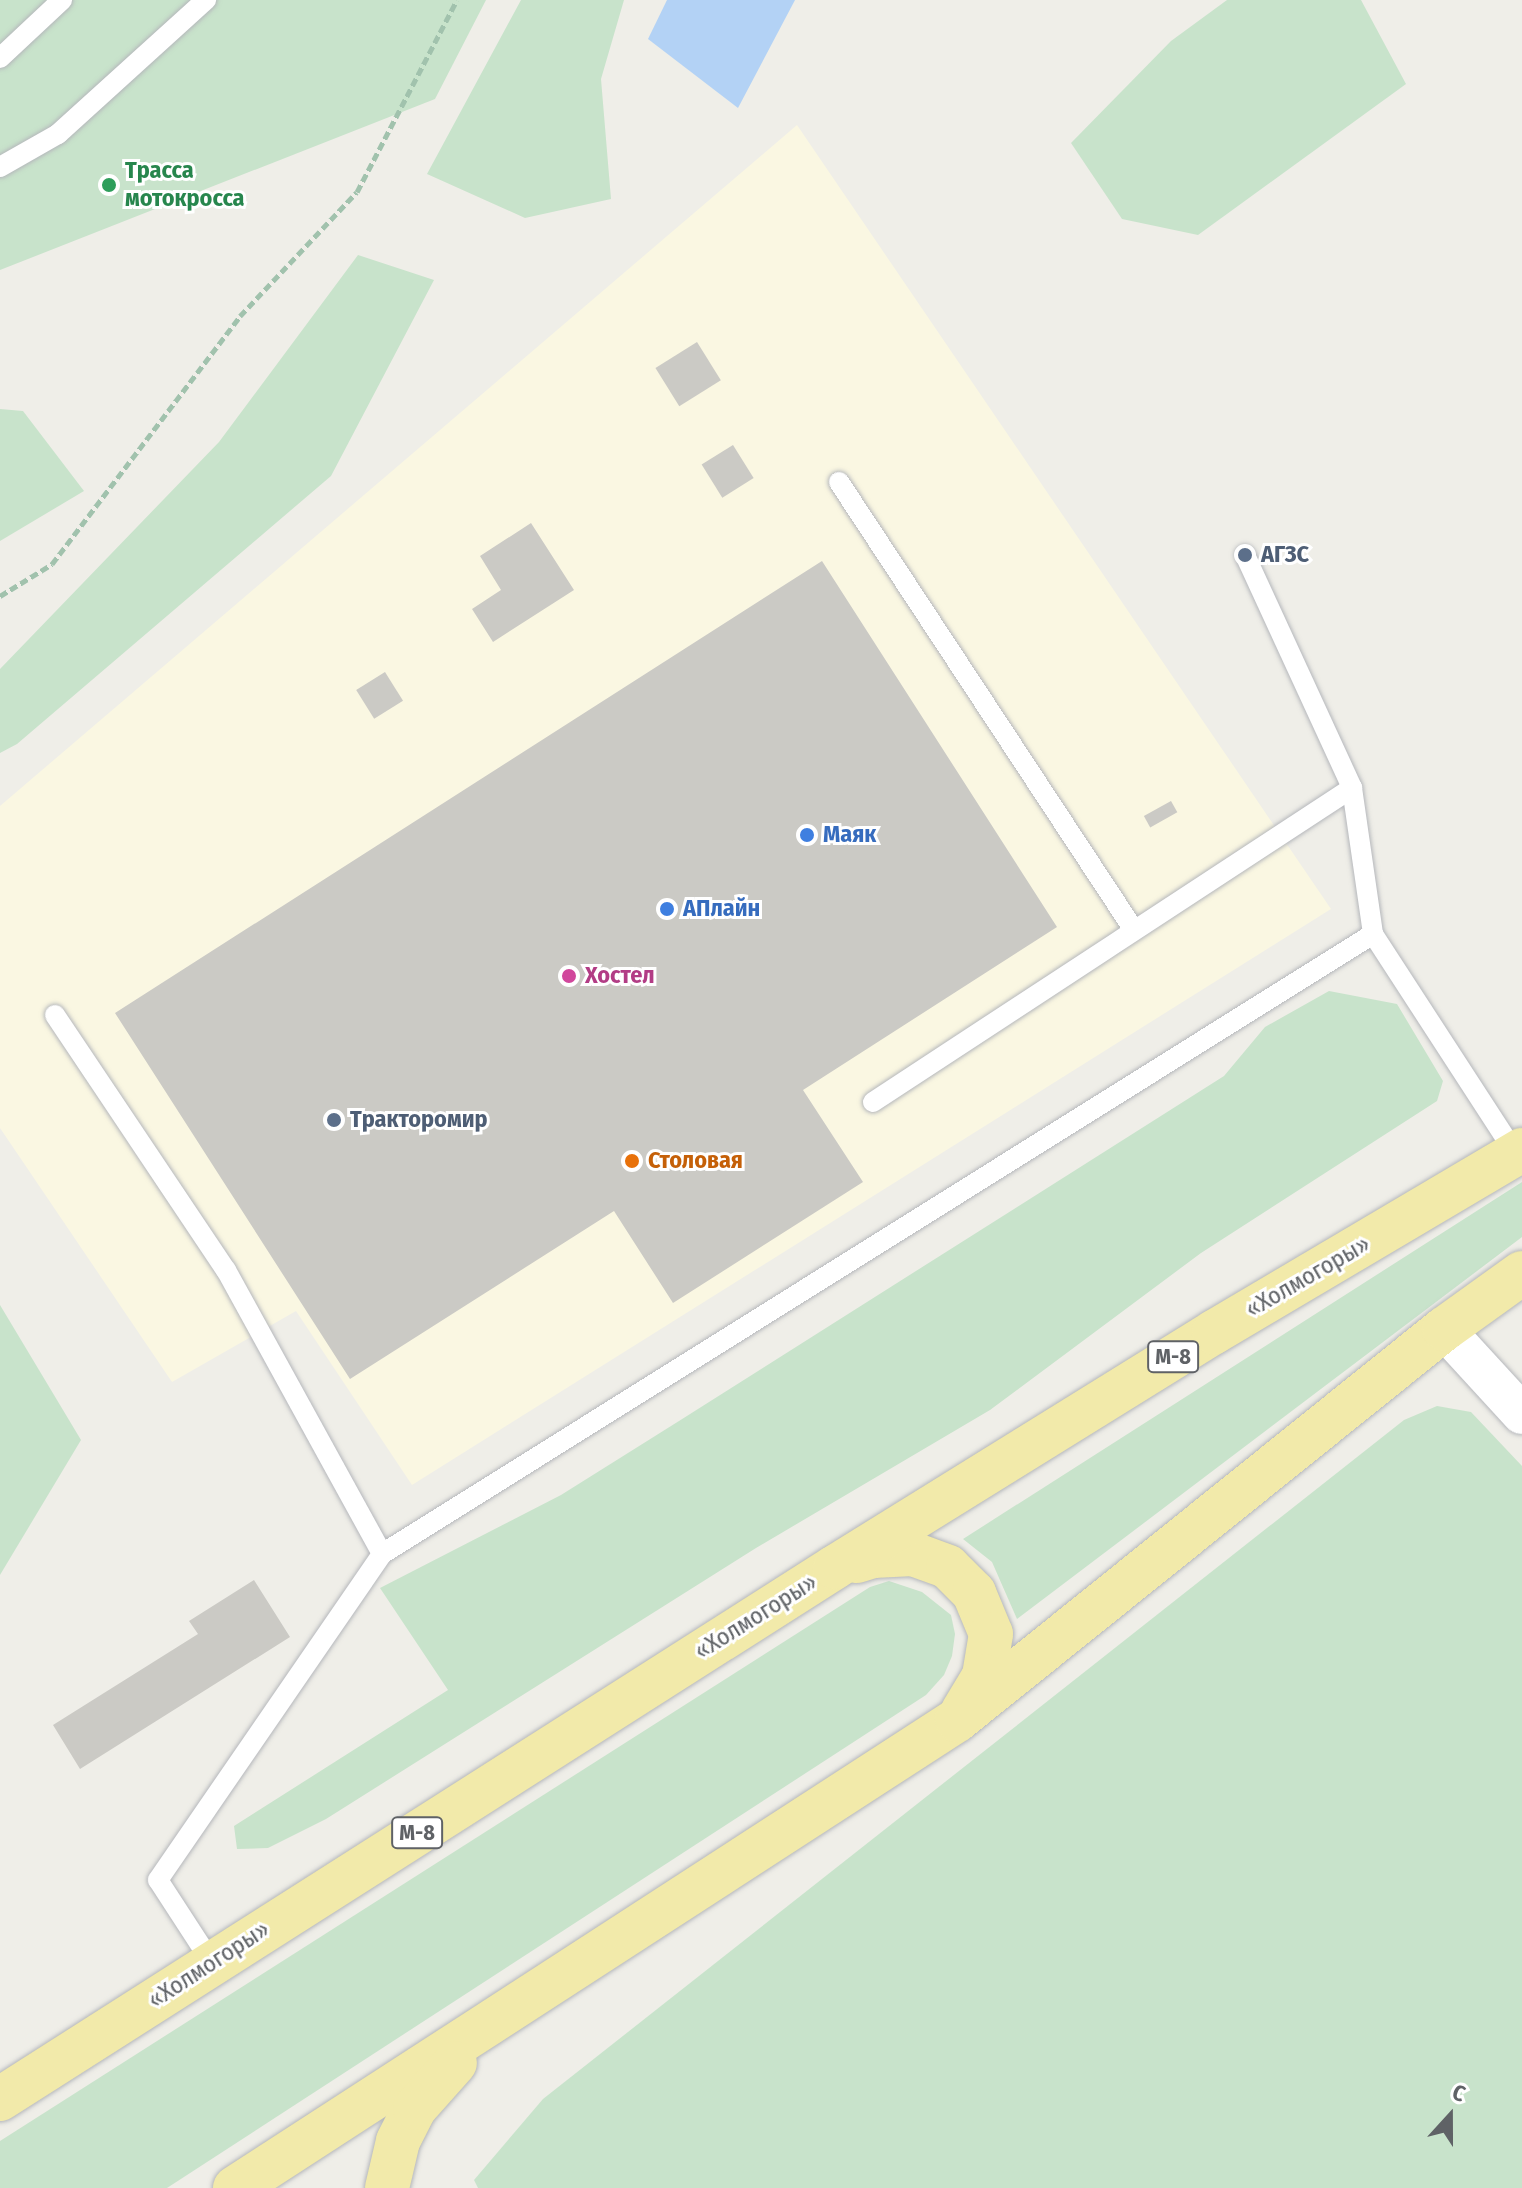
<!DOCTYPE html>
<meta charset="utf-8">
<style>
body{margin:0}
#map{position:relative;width:1522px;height:2188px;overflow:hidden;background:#efeee8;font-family:"Fira Sans Condensed",sans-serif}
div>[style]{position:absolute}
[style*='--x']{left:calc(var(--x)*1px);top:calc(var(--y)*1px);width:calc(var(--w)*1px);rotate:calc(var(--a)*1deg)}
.commercial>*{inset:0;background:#faf7e2}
.green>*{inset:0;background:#c8e3cb}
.water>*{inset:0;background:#b3d2f5}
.building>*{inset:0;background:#cbcac5;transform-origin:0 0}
.path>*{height:5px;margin-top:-2.5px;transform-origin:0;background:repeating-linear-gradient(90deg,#a1c2ad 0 8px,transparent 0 12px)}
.roads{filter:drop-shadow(0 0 2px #b5b7bb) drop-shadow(0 0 2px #b5b7bb)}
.service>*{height:20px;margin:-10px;padding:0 10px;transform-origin:10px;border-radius:10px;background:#fff}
.minor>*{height:40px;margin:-20px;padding:0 20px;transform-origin:20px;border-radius:20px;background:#fff}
.trunk>*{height:44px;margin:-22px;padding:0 22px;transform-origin:22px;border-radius:22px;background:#f2eaaa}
.dots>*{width:22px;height:22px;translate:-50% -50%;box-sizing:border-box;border:4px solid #fff;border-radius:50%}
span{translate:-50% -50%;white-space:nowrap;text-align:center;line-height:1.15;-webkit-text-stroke:6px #fff;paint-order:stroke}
.shield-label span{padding:2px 6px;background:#fff;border:2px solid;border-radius:6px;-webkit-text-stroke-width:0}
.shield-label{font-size:22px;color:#5f6266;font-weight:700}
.leisure-label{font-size:24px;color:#27864d;font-weight:700}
.left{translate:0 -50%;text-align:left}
.service-label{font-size:24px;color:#4e5e75;font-weight:700}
.shop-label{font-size:24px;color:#366cbe;font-weight:700}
.hotel-label{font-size:24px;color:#b23c85;font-weight:700}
.food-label{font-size:24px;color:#c56008;font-weight:700}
.street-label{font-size:24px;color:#5f6266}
.north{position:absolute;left:1410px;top:2076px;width:80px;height:80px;-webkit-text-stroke:6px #fff;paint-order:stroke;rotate:21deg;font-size:22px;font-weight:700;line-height:32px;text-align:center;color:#5f6266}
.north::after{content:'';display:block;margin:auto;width:28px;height:36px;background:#5f6266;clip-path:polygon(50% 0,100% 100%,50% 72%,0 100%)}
</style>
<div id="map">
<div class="commercial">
<div style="clip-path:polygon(797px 125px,1331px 909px,412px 1485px,296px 1311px,172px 1382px,0 1128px,0 806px)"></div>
</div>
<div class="green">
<div style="clip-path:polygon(0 0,486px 0,435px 99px,0 270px)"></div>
<div style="clip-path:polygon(521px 0,624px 0,601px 79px,611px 199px,525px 218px,427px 174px)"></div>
<div style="clip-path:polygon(1227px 0,1361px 0,1406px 84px,1198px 235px,1122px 219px,1071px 143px,1171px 41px)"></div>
<div style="clip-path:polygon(358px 255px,434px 280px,331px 476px,17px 744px,0 753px,0 669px,219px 442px)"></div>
<div style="clip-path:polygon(0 409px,23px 411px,84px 491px,0 541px)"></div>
<div style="clip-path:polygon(1329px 991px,1397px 1004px,1443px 1081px,1437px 1101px,1201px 1253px,990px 1410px,756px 1548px,326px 1819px,268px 1848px,237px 1849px,234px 1826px,448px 1690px,380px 1588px,561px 1495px,679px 1421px,1224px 1076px,1265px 1027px)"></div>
<div style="clip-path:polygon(1522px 1182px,1522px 1237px,1017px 1619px,992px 1562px,963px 1539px)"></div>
<div style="clip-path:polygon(0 1305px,81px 1440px,0 1575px)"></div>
<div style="clip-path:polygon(1437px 1406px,1471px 1412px,1522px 1466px,1522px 2188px,478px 2188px,474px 2180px,543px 2099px,1404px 1420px)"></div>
<div style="clip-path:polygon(889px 1581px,922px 1592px,951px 1615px,955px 1634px,952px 1656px,944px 1675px,926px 1695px,167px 2188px,0 2188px,0 2141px,870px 1587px)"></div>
</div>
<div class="water">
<div style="clip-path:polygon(667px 0,795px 0,738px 108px,648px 39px)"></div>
</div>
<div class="building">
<div style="left:697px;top:342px;width:45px;height:49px;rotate:58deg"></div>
<div style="left:733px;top:445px;width:39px;height:37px;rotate:58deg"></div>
<div style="clip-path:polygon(531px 523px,574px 590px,493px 642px,472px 609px,501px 590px,480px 556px)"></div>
<div style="clip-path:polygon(822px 561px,1057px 927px,803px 1090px,863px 1182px,673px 1303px,614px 1211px,350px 1379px,115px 1013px)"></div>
<div style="left:385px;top:672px;width:34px;height:34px;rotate:58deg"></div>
<div style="left:1171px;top:801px;width:13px;height:31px;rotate:61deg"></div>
<div style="clip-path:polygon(254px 1580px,290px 1637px,80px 1769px,53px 1725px,198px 1634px,189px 1621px)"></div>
</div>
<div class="path">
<div style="--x:0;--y:596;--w:61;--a:-31.6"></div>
<div style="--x:52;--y:564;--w:311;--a:-52.8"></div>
<div style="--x:240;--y:316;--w:170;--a:-46.7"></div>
<div style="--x:357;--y:192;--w:216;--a:-62.5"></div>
</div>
<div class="roads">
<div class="service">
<div style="--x:0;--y:58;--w:85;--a:-43.1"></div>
<div style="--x:0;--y:167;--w:67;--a:-29.6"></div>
<div style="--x:58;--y:134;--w:200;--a:-42.2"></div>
<div style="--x:839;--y:482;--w:536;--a:56.64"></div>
<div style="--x:1245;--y:555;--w:256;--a:65.3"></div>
<div style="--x:1352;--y:788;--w:148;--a:81.8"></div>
<div style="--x:55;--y:1015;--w:307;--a:56.2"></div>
<div style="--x:226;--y:1270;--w:324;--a:61.2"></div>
<div style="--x:873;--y:1102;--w:573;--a:-33.25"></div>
<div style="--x:212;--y:1963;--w:99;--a:-123"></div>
<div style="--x:158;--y:1880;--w:396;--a:-55.5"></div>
<div style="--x:382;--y:1554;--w:1169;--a:-32.03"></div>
<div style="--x:1373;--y:934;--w:262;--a:57"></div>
</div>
<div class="minor">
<div style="--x:1444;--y:1329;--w:115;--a:47.5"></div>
</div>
<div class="trunk">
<div style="--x:857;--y:1561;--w:17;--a:-17"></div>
<div style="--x:873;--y:1556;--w:40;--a:-2.9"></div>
<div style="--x:913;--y:1554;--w:37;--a:20"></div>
<div style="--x:948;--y:1567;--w:37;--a:45"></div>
<div style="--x:974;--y:1593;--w:44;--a:67.5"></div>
<div style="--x:991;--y:1634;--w:43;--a:99.5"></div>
<div style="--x:984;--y:1676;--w:41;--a:121"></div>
<div style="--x:0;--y:2099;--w:990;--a:-32.5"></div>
<div style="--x:835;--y:1567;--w:446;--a:-31.8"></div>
<div style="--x:1214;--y:1332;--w:358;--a:-30.6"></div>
<div style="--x:235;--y:2188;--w:860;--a:-32.95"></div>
<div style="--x:957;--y:1720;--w:625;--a:-38.76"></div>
<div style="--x:1444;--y:1329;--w:96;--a:-35.7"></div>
<div style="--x:387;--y:2188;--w:48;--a:-76.8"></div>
<div style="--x:398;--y:2141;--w:37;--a:-63"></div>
<div style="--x:415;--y:2108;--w:60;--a:-48.4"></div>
</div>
</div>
<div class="dots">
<div style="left:109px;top:185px;background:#2e9e5b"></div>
<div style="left:1245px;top:555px;background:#5c6f8a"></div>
<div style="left:807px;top:835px;background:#3f7fe0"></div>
<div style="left:667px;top:909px;background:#3f7fe0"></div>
<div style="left:569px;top:976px;background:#d1479c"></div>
<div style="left:334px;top:1120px;background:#5c6f8a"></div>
<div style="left:632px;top:1161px;background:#e8710a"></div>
</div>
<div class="shield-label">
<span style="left:1173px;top:1357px">М-8</span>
<span style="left:417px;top:1833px">М-8</span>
</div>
<div class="leisure-label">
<span class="left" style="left:125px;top:185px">Трасса<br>мотокросса</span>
</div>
<div class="service-label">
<span class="left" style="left:1261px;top:555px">АГЗС</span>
<span class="left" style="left:350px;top:1120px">Тракторомир</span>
</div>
<div class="shop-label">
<span class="left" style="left:823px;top:835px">Маяк</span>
<span class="left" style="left:683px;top:909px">АПлайн</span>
</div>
<div class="hotel-label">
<span class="left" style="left:585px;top:976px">Хостел</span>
</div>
<div class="food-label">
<span class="left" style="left:648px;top:1161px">Столовая</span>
</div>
<div class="street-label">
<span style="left:1308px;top:1277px;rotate:-30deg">«Холмогоры»</span>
<span style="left:756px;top:1617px;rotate:-32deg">«Холмогоры»</span>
<span style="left:209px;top:1965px;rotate:-33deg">«Холмогоры»</span>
</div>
<div class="north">С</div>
</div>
